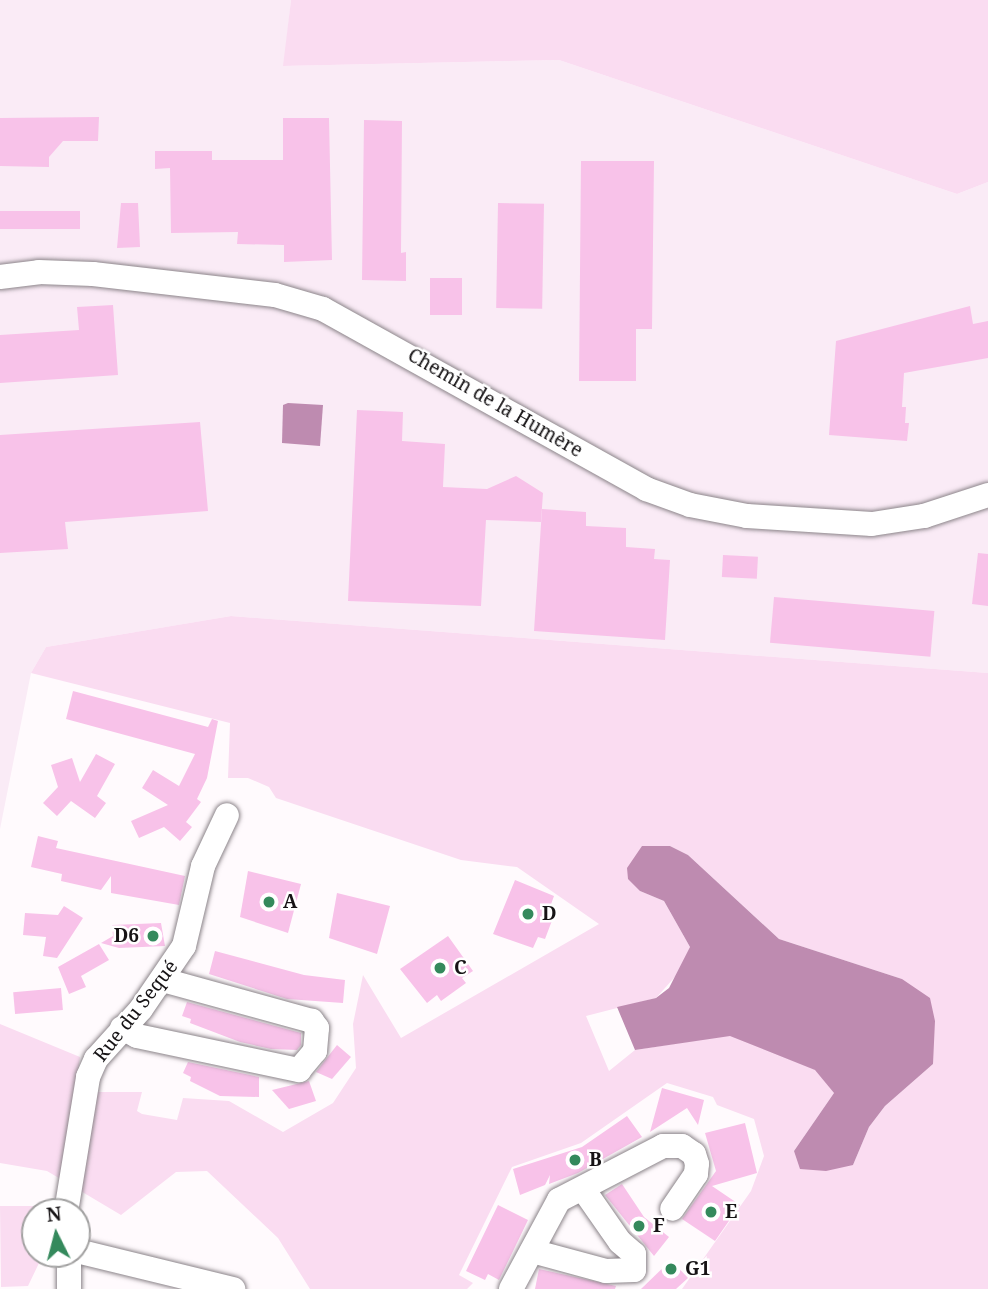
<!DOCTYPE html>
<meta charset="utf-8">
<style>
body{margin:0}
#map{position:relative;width:988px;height:1289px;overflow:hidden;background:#fffafd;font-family:"Noto Serif",serif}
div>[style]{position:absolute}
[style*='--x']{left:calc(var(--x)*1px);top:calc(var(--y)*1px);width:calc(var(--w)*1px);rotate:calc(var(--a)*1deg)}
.built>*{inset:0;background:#faebf6}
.green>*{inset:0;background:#fadcf1}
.water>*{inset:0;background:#be8bb0}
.building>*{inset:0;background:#f8c2e9;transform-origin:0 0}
.roads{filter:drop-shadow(0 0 2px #8c858a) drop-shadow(0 0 2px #8c858a)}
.minor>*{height:24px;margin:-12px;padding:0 12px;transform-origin:12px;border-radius:12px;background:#fff}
.dots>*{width:19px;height:19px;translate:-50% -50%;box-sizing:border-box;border:4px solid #fff;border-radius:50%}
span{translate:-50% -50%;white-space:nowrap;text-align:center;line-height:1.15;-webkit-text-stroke:5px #fff;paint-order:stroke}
.street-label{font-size:19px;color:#161315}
.poi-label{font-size:19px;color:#161315;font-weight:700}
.left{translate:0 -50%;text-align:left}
.right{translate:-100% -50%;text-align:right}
.north{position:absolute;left:21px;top:1198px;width:70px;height:70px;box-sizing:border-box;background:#fff;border:2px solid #a2a1a1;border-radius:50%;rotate:354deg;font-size:19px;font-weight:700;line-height:28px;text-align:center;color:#161315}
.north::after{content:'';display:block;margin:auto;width:24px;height:32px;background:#34895c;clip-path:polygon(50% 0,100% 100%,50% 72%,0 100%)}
</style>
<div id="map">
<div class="built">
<div style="clip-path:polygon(0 0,291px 0,284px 66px,559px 60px,957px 194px,988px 182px,988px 673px,231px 616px,46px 647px,31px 673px,0 829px)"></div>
</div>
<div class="green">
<div style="clip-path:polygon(291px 0,988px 0,988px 182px,957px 194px,559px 60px,283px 66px)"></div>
<div style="clip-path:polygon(evenodd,231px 616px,988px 673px,988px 1289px,682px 1289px,751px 1191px,764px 1156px,754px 1119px,717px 1105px,713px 1097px,667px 1083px,581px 1143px,512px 1167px,459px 1275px,473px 1283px,467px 1289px,310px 1289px,278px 1238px,207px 1171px,176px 1172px,121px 1215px,47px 1171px,0 1163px,0 1024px,80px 1057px,76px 1087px,96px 1092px,142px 1092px,137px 1111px,142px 1114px,177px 1120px,183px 1098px,229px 1101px,283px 1132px,333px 1103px,356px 1068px,353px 1024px,363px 975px,401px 1038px,599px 924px,517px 867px,461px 860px,276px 798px,269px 787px,248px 778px,228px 778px,230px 723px,31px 673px,46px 647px,231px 616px,670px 846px,688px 855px,779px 939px,902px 979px,933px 1064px,885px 1106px,869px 1127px,853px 1165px,794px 1151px,834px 1093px,816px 1070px,730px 1035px,635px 1050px,609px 1071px,586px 1016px,656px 998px,682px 969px,690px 947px,664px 901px,640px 891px,670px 846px)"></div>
<div style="clip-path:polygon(0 1206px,34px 1206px,35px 1254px,40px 1261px,28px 1286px,1px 1287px)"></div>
</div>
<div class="water">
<div style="clip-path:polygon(288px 403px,323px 405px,320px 446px,282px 443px,283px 405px)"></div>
<div style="clip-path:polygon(642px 846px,670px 846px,688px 855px,779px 939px,902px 979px,930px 998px,935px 1021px,933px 1064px,885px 1106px,869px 1127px,853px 1165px,826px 1171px,800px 1169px,794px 1151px,834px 1093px,815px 1070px,730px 1036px,635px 1050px,617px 1007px,656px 998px,669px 988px,690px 947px,664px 901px,640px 891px,628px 879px,627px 868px)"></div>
</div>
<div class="building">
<div style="clip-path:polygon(99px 117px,98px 141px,63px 141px,49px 157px,49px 167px,0 166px,0 118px)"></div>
<div style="clip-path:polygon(283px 118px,329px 118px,332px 260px,284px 262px,284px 245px,237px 244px,238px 232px,171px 233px,170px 168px,155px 169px,155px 151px,212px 151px,212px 160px,283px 160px)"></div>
<div style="clip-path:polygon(364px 120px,402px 121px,401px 253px,406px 252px,406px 281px,362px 280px)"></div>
<div style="clip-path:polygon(581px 161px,654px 161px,652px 329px,636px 329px,636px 381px,579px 381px)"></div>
<div style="clip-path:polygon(121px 203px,138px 203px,140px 247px,117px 248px)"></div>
<div style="left:498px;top:203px;width:46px;height:105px;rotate:1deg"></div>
<div style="left:80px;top:211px;width:18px;height:80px;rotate:90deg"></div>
<div style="left:430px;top:278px;width:32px;height:37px"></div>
<div style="clip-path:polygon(113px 305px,118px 375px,0 383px,0 335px,79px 330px,77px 307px)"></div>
<div style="clip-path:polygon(970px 306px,973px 324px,988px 321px,988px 358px,904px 373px,902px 407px,906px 407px,905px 423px,909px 423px,907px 441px,829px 435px,836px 341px)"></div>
<div style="clip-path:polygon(357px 410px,403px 412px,402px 441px,445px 444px,443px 487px,487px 489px,516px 476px,543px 493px,541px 522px,486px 520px,481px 606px,348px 601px)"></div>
<div style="clip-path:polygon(200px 422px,208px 511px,65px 522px,68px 549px,0 553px,0 435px)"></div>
<div style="clip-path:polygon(542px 509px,586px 512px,586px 526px,626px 528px,626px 547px,655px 549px,654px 559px,670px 560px,665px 640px,534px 631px)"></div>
<div style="clip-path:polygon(978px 553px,988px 554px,988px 606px,972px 604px)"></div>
<div style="left:723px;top:555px;width:35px;height:22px;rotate:3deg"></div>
<div style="left:774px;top:597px;width:161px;height:46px;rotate:5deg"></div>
<div style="clip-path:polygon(73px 691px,208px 727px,212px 719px,218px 721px,207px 778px,197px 799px,201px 802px,186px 822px,192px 827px,180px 841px,164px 827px,139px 838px,131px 821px,168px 805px,142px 788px,153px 770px,179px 786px,195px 754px,66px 719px)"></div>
<div style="clip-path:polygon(96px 754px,115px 764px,97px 796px,106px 803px,95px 818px,71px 801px,57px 816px,43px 803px,58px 787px,51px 765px,72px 758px,80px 782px)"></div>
<div style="clip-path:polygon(38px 836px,58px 841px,56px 848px,185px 876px,179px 905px,111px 893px,111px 876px,101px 890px,61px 881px,62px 874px,31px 867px)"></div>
<div style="clip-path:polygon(248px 871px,301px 884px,288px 933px,240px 917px)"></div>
<div style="clip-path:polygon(515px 880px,554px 896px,550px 907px,556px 910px,545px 939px,538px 937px,533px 948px,493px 934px)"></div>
<div style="clip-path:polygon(337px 893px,390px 906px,377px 954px,329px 938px)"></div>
<div style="clip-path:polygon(64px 906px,83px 918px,57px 958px,43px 956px,46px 937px,23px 935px,25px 913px,58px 915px)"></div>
<div style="clip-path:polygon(161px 923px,165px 946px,119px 948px,101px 943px,113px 936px,112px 925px)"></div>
<div style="clip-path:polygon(448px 936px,473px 971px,462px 978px,466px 983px,441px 1001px,437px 995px,427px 1003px,400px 969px)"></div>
<div style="clip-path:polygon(99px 944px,109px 960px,81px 976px,86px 987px,69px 994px,58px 967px)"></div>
<div style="clip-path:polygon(215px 951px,304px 975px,345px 980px,343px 1003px,287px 999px,209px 974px)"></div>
<div style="left:61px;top:988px;width:22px;height:48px;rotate:85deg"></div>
<div style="clip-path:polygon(187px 1002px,301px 1033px,301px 1045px,297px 1050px,271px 1049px,240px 1042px,190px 1023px,191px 1019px,182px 1016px)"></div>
<div style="clip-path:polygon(337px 1045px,351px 1057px,332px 1079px,316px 1072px)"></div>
<div style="clip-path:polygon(188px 1062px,259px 1077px,259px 1097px,220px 1096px,190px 1081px,191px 1077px,183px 1073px)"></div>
<div style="clip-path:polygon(309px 1081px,316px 1101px,289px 1109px,272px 1090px)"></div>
<div style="clip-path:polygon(662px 1088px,704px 1100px,698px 1125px,687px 1108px,650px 1132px)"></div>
<div style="clip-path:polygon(627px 1116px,642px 1137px,578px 1173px,549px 1184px,550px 1175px,545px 1185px,520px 1195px,513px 1169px,582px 1147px)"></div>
<div style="clip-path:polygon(745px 1123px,757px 1173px,712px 1186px,740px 1205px,715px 1241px,682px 1219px,716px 1171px,705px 1133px)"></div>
<div style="clip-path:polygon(622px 1184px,644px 1217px,669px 1237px,654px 1256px,605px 1195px)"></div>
<div style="clip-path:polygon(498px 1205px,528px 1220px,499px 1280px,488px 1274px,485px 1280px,466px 1271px)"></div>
<div style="clip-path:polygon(671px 1260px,688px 1278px,676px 1289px,641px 1289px)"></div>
<div style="clip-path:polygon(539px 1269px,616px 1286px,615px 1289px,535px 1289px)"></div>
</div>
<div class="roads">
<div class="minor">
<div style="--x:0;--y:277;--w:39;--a:-7"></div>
<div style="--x:39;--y:272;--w:54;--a:2.1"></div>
<div style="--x:93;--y:274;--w:183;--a:6.6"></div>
<div style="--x:275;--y:295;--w:50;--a:16.3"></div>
<div style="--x:323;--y:309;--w:370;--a:29.1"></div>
<div style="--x:646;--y:489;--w:47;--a:20"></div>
<div style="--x:690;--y:505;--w:58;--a:10.9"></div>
<div style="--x:747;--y:516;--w:125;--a:3.7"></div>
<div style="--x:872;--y:524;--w:53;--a:-8.7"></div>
<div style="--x:924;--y:516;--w:67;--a:-18.2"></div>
<div style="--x:122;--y:1028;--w:17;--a:28"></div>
<div style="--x:137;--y:1036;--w:166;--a:11.9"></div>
<div style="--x:299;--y:1070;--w:25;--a:-50"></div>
<div style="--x:315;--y:1051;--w:23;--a:-85"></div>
<div style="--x:317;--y:1028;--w:9;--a:-126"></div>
<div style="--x:312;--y:1021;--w:155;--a:-164.6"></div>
<div style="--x:66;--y:1212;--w:137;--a:-80.7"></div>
<div style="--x:88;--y:1077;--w:20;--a:-66"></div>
<div style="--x:96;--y:1059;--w:67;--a:-48"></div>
<div style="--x:141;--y:1009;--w:76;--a:-55.7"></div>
<div style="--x:184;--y:946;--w:82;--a:-76.6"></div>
<div style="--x:203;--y:866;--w:56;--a:-64.8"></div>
<div style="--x:77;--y:1251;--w:161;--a:13.7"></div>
<div style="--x:532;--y:1251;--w:77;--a:15.1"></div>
<div style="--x:606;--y:1271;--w:28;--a:-2"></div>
<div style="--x:634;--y:1270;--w:16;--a:-90"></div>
<div style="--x:634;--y:1254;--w:18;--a:-139"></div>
<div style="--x:620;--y:1242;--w:65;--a:-124.9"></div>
<div style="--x:69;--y:1289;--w:35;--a:-90"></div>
<div style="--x:511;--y:1289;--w:101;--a:-61.7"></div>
<div style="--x:559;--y:1200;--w:117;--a:-27.4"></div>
<div style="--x:663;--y:1146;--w:19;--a:0"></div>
<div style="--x:682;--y:1146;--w:14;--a:34"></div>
<div style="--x:694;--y:1154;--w:10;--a:73"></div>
<div style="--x:697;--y:1164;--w:10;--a:96"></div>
<div style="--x:696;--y:1174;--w:42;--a:124.4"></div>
</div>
</div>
<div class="dots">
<div style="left:269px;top:902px;background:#34895c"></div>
<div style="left:528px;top:914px;background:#34895c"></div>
<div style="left:153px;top:936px;background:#34895c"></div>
<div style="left:440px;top:968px;background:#34895c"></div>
<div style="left:575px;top:1160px;background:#34895c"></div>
<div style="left:711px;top:1212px;background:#34895c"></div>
<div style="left:639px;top:1226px;background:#34895c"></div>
<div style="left:671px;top:1269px;background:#34895c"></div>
</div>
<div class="street-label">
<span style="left:495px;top:403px;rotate:30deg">Chemin de la Humère</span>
<span style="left:136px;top:1011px;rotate:-52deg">Rue du Sequé</span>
</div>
<div class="poi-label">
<span class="left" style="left:283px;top:902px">A</span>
<span class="left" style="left:542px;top:914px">D</span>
<span class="right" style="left:139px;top:936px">D6</span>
<span class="left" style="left:454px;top:968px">C</span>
<span class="left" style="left:589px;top:1160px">B</span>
<span class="left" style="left:725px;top:1212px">E</span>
<span class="left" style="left:653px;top:1226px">F</span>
<span class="left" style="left:685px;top:1269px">G1</span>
</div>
<div class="north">N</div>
</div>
